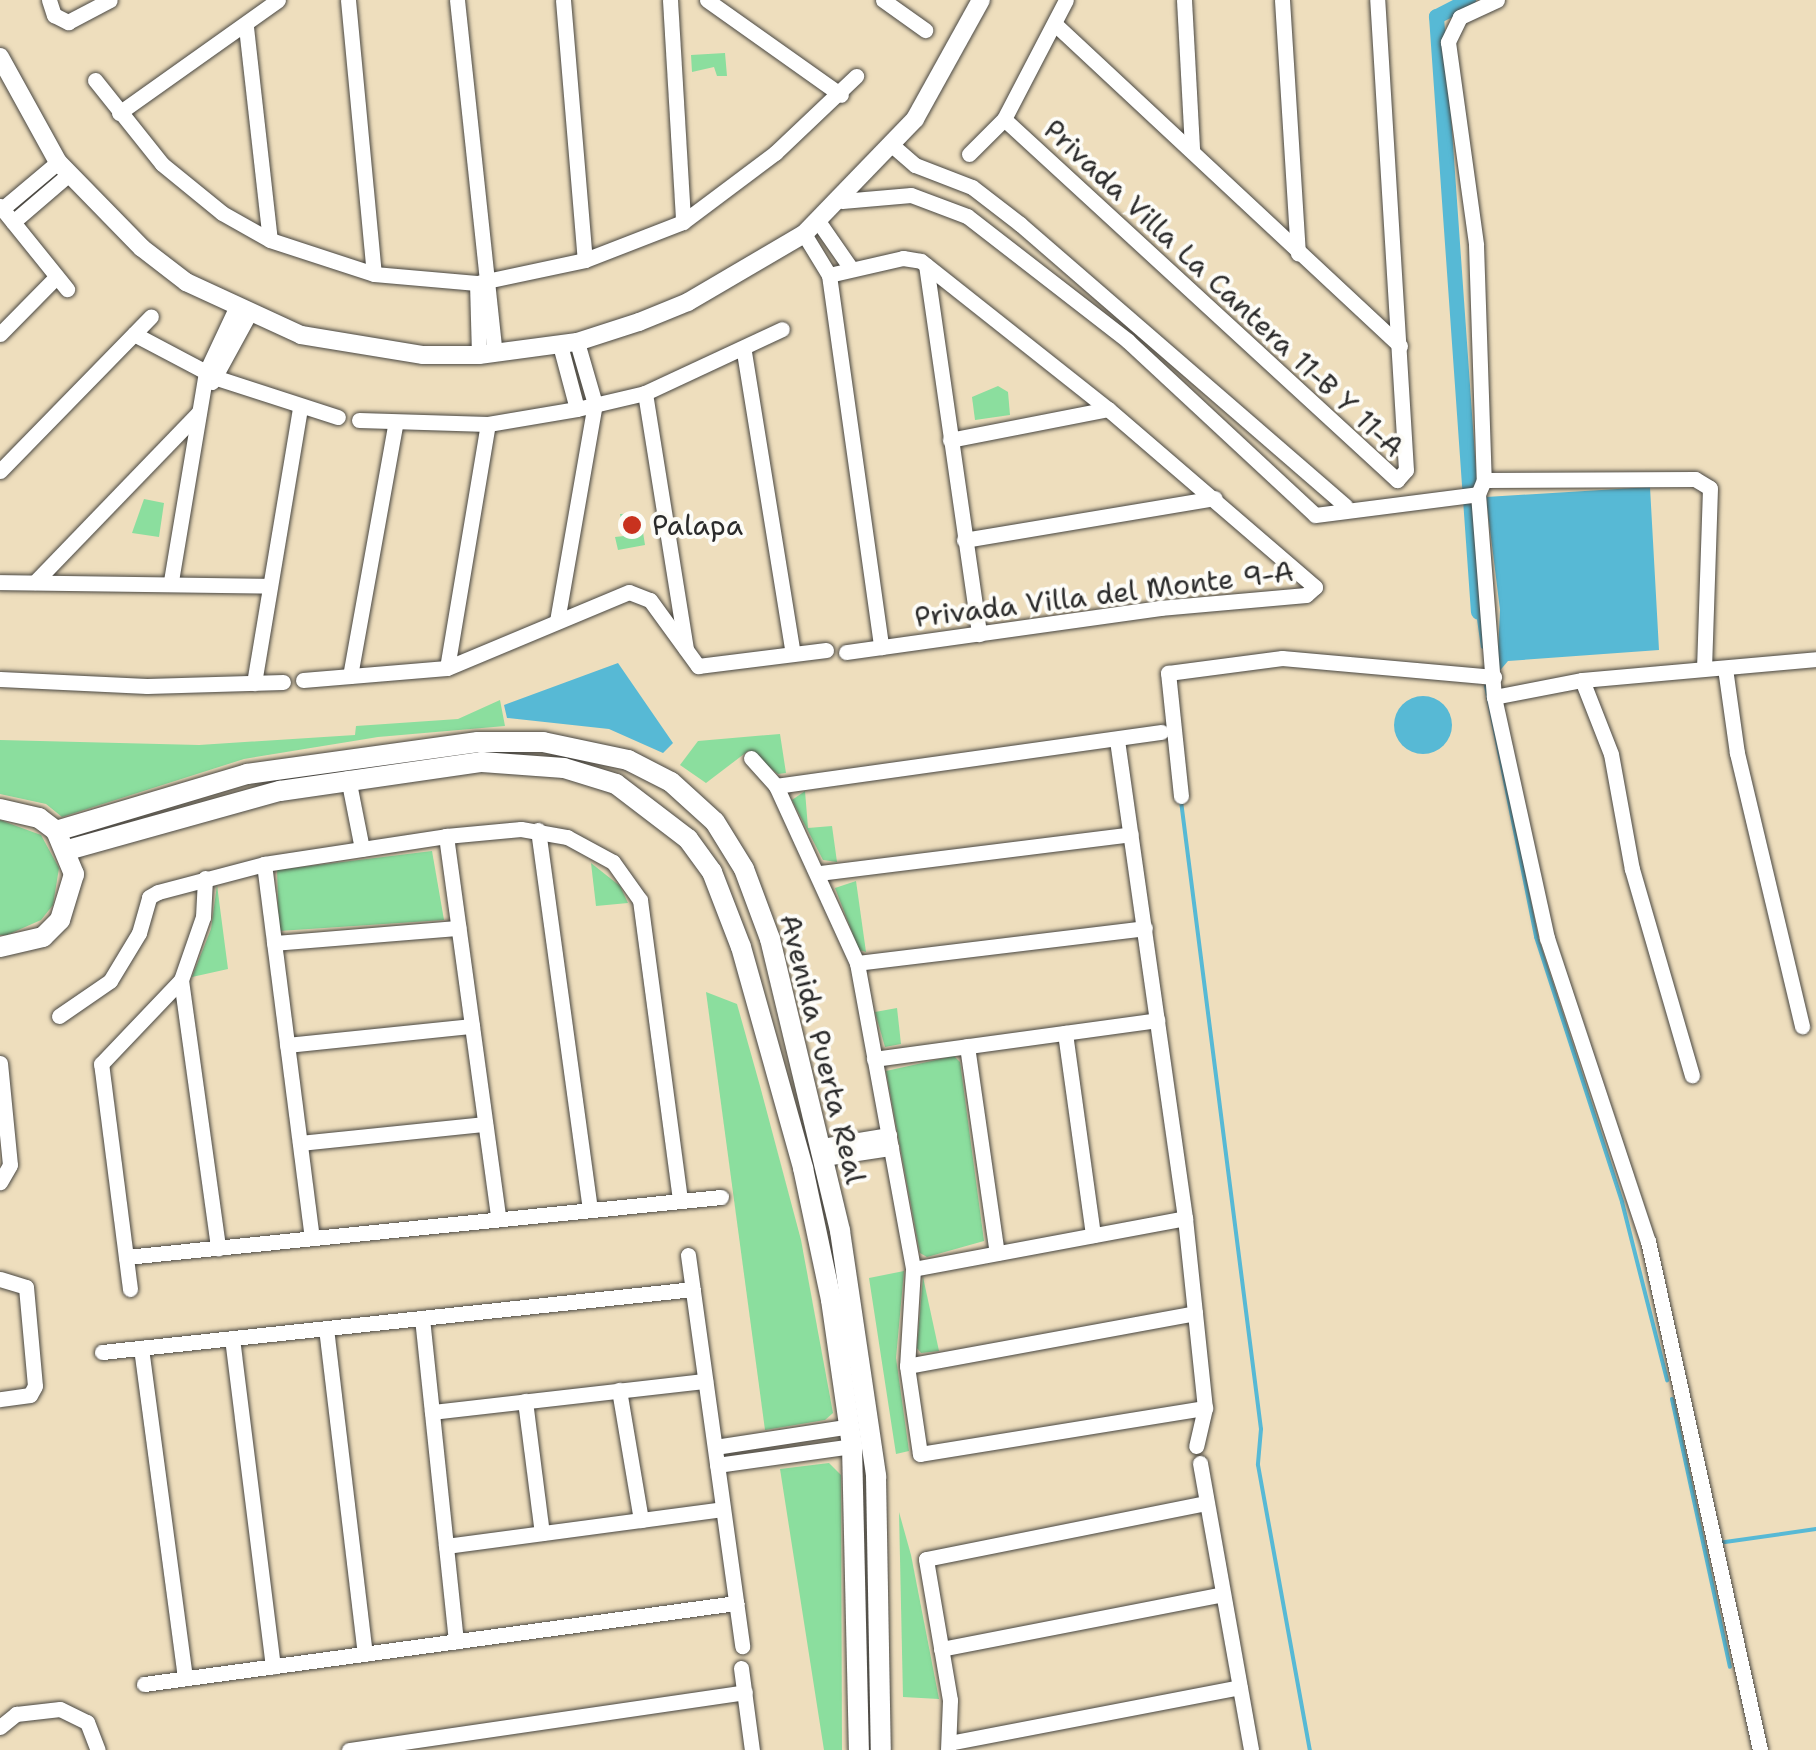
<!DOCTYPE html>
<style>
body{margin:0}
#map{position:relative;width:1816px;height:1750px;overflow:hidden;background:#eedebd;font-family:"Shantell Sans",sans-serif}
div>[style]{position:absolute}
[style*='--x']{left:calc(var(--x)*1px);top:calc(var(--y)*1px);width:calc(var(--w)*1px);rotate:calc(var(--a)*1deg)}
.green>*{inset:0;background:#8bde9e}
.water>*{inset:0;background:#57b9d5}
.round{border-radius:50%}
.stream>*{height:4px;margin:-2px;padding:0 2px;transform-origin:2px;border-radius:2px;background:#57b9d5}
.canal>*{height:15px;margin:-7.5px;padding:0 7.5px;transform-origin:7.5px;border-radius:7.5px;background:#57b9d5}
.roads{filter:drop-shadow(0 0 2px #484641) drop-shadow(0 0 2px #484641)}
.minor>*{height:15px;margin:-7.5px;padding:0 7.5px;transform-origin:7.5px;border-radius:7.5px;background:#fff}
.tertiary>*{height:18px;margin:-9px;padding:0 9px;transform-origin:9px;border-radius:9px;background:#fff}
.secondary>*{height:20px;margin:-10px;padding:0 10px;transform-origin:10px;border-radius:10px;background:#fff}
.dots>*{width:28px;height:28px;translate:-50% -50%;box-sizing:border-box;border:5px solid #fdfcf7;border-radius:50%}
span{translate:-50% -50%;white-space:nowrap;text-align:center;line-height:1.15;-webkit-text-stroke:8px #fdfcf7;paint-order:stroke}
.street-label{font-size:28px;color:#2b2b2b}
.poi-label{font-size:28px;color:#2b2b2b}
.left{translate:0 -50%;text-align:left}
</style>
<div id="map">
<div class="green">
<div style="clip-path:polygon(725px 53px,727px 76px,717px 76px,714px 67px,692px 72px,691px 55px)"></div>
<div style="clip-path:polygon(998px 386px,1008px 392px,1010px 415px,975px 420px,972px 397px)"></div>
<div style="clip-path:polygon(144px 499px,164px 503px,159px 537px,132px 533px)"></div>
<div style="clip-path:polygon(640px 513px,645px 545px,618px 550px,615px 537px,624px 536px,620px 514px)"></div>
<div style="clip-path:polygon(500px 700px,505px 726px,378px 737px,244px 759px,62px 817px,46px 804px,0 794px,0 740px,199px 745px,355px 735px,356px 726px,458px 719px)"></div>
<div style="clip-path:polygon(780px 734px,786px 773px,778px 774px,748px 751px,706px 783px,680px 765px,698px 741px)"></div>
<div style="clip-path:polygon(805px 791px,808px 828px,832px 826px,837px 862px,823px 860px,792px 800px)"></div>
<div style="clip-path:polygon(0 820px,41px 835px,59px 868px,53px 905px,41px 920px,7px 935px,0 935px)"></div>
<div style="clip-path:polygon(432px 851px,444px 920px,279px 931px,277px 870px)"></div>
<div style="clip-path:polygon(591px 863px,620px 886px,628px 903px,596px 906px)"></div>
<div style="clip-path:polygon(856px 881px,866px 952px,859px 950px,835px 888px)"></div>
<div style="clip-path:polygon(217px 885px,228px 969px,192px 977px,211px 929px)"></div>
<div style="clip-path:polygon(706px 992px,737px 1004px,760px 1086px,801px 1240px,833px 1413px,825px 1420px,765px 1430px)"></div>
<div style="clip-path:polygon(897px 1008px,901px 1044px,885px 1047px,875px 1012px)"></div>
<div style="clip-path:polygon(954px 1056px,960px 1062px,984px 1241px,927px 1257px,920px 1253px,886px 1071px)"></div>
<div style="clip-path:polygon(904px 1271px,896px 1358px,909px 1451px,896px 1454px,869px 1278px)"></div>
<div style="clip-path:polygon(923px 1277px,939px 1351px,921px 1353px,917px 1348px)"></div>
<div style="clip-path:polygon(829px 1463px,841px 1475px,842px 1750px,824px 1750px,780px 1469px)"></div>
<div style="clip-path:polygon(899px 1512px,911px 1555px,939px 1699px,903px 1697px)"></div>
</div>
<div class="water">
<div style="clip-path:polygon(1650px 487px,1659px 650px,1508px 661px,1497px 674px,1500px 610px,1486px 497px)"></div>
<div style="clip-path:polygon(618px 663px,673px 743px,663px 753px,609px 729px,507px 718px,504px 705px)"></div>
<div class="round" style="left:1394px;top:696px;width:58px;height:58px"></div>
</div>
<div class="stream">
<div style="--x:1478;--y:612;--w:35;--a:82"></div>
<div style="--x:1486;--y:686;--w:256;--a:78.7"></div>
<div style="--x:1536;--y:937;--w:279;--a:72"></div>
<div style="--x:1622;--y:1202;--w:184;--a:75.8"></div>
<div style="--x:1181;--y:801;--w:633;--a:82.74"></div>
<div style="--x:1261;--y:1429;--w:36;--a:95"></div>
<div style="--x:1258;--y:1465;--w:290;--a:79.7"></div>
<div style="--x:1672;--y:1399;--w:274;--a:77.8"></div>
<div style="--x:1718;--y:1543;--w:99;--a:-8.1"></div>
</div>
<div class="canal">
<div style="--x:1468;--y:0;--w:36;--a:153"></div>
<div style="--x:1436;--y:16;--w:597;--a:85.97"></div>
</div>
<div class="roads">
<div class="minor">
<div style="--x:49;--y:0;--w:16;--a:72"></div>
<div style="--x:54;--y:15;--w:16;--a:27"></div>
<div style="--x:68;--y:22;--w:47;--a:-27.6"></div>
<div style="--x:348;--y:0;--w:275;--a:84.6"></div>
<div style="--x:457;--y:0;--w:355;--a:83.9"></div>
<div style="--x:563;--y:0;--w:261;--a:85.2"></div>
<div style="--x:670;--y:0;--w:222;--a:86.6"></div>
<div style="--x:707;--y:0;--w:164;--a:35.3"></div>
<div style="--x:883;--y:0;--w:52;--a:35.5"></div>
<div style="--x:1184;--y:0;--w:150;--a:86.9"></div>
<div style="--x:1282;--y:0;--w:254;--a:86.4"></div>
<div style="--x:1497;--y:0;--w:41;--a:155.3"></div>
<div style="--x:1460;--y:17;--w:28;--a:116"></div>
<div style="--x:1448;--y:42;--w:205;--a:82.1"></div>
<div style="--x:1476;--y:245;--w:235;--a:88.1"></div>
<div style="--x:1484;--y:480;--w:15;--a:113"></div>
<div style="--x:1478;--y:494;--w:204;--a:85.5"></div>
<div style="--x:1494;--y:697;--w:247;--a:77.6"></div>
<div style="--x:1547;--y:938;--w:319;--a:71.6"></div>
<div style="--x:1648;--y:1241;--w:521;--a:77.59"></div>
<div style="--x:1057;--y:26;--w:469;--a:43"></div>
<div style="--x:246;--y:27;--w:214;--a:83.6"></div>
<div style="--x:95;--y:80;--w:107;--a:51.4"></div>
<div style="--x:162;--y:164;--w:77;--a:39.2"></div>
<div style="--x:222;--y:213;--w:55;--a:29.4"></div>
<div style="--x:270;--y:240;--w:109;--a:18.1"></div>
<div style="--x:374;--y:274;--w:103;--a:5"></div>
<div style="--x:477;--y:283;--w:110;--a:-12"></div>
<div style="--x:585;--y:260;--w:105;--a:-21.2"></div>
<div style="--x:683;--y:222;--w:115;--a:-36.9"></div>
<div style="--x:775;--y:153;--w:112;--a:-43.5"></div>
<div style="--x:119;--y:113;--w:195;--a:-35.4"></div>
<div style="--x:1004;--y:119;--w:534;--a:42.57"></div>
<div style="--x:1397;--y:480;--w:13;--a:-48"></div>
<div style="--x:1406;--y:470;--w:471;--a:-93.5"></div>
<div style="--x:893;--y:146;--w:29;--a:41"></div>
<div style="--x:915;--y:165;--w:61;--a:21.1"></div>
<div style="--x:972;--y:187;--w:61;--a:37.6"></div>
<div style="--x:1020;--y:224;--w:430;--a:40.9"></div>
<div style="--x:969;--y:154;--w:49;--a:-45"></div>
<div style="--x:1004;--y:119;--w:134;--a:-62.5"></div>
<div style="--x:842;--y:201;--w:69;--a:-5"></div>
<div style="--x:911;--y:195;--w:60;--a:20.6"></div>
<div style="--x:967;--y:216;--w:204;--a:37.8"></div>
<div style="--x:1128;--y:341;--w:255;--a:42.9"></div>
<div style="--x:1315;--y:515;--w:164;--a:-7.3"></div>
<div style="--x:0;--y:206;--w:107;--a:51.1"></div>
<div style="--x:2;--y:209;--w:73;--a:-40"></div>
<div style="--x:818;--y:221;--w:56;--a:55.2"></div>
<div style="--x:13;--y:222;--w:74;--a:-40.6"></div>
<div style="--x:804;--y:234;--w:48;--a:58.6"></div>
<div style="--x:829;--y:275;--w:376;--a:82"></div>
<div style="--x:926;--y:265;--w:373;--a:81.8"></div>
<div style="--x:829;--y:275;--w:76;--a:-12.9"></div>
<div style="--x:903;--y:258;--w:18;--a:9"></div>
<div style="--x:921;--y:261;--w:238;--a:38.4"></div>
<div style="--x:1108;--y:409;--w:273;--a:40.7"></div>
<div style="--x:1315;--y:587;--w:12;--a:138"></div>
<div style="--x:1306;--y:595;--w:147;--a:174.9"></div>
<div style="--x:1160;--y:608;--w:317;--a:172"></div>
<div style="--x:477;--y:283;--w:72;--a:88.4"></div>
<div style="--x:0;--y:334;--w:80;--a:-45.5"></div>
<div style="--x:134;--y:334;--w:94;--a:27.9"></div>
<div style="--x:217;--y:378;--w:127;--a:17.9"></div>
<div style="--x:560;--y:345;--w:66;--a:75.1"></div>
<div style="--x:744;--y:352;--w:305;--a:80.8"></div>
<div style="--x:212;--y:382;--w:75;--a:-61.4"></div>
<div style="--x:645;--y:393;--w:259;--a:80.9"></div>
<div style="--x:359;--y:420;--w:129;--a:1.8"></div>
<div style="--x:488;--y:424;--w:90;--a:-9.6"></div>
<div style="--x:577;--y:409;--w:70;--a:-13.2"></div>
<div style="--x:645;--y:393;--w:151;--a:-25"></div>
<div style="--x:950;--y:440;--w:161;--a:-11.1"></div>
<div style="--x:0;--y:471;--w:216;--a:-45.7"></div>
<div style="--x:1484;--y:480;--w:211;--a:-0.3"></div>
<div style="--x:1695;--y:479;--w:17;--a:31"></div>
<div style="--x:1710;--y:488;--w:180;--a:91.9"></div>
<div style="--x:964;--y:540;--w:254;--a:-9.5"></div>
<div style="--x:171;--y:581;--w:212;--a:-80.5"></div>
<div style="--x:206;--y:372;--w:68;--a:-64.9"></div>
<div style="--x:0;--y:582;--w:270;--a:0.8"></div>
<div style="--x:35;--y:582;--w:235;--a:-46"></div>
<div style="--x:557;--y:621;--w:220;--a:-80.1"></div>
<div style="--x:595;--y:404;--w:65;--a:-106.2"></div>
<div style="--x:447;--y:668;--w:247;--a:-80.5"></div>
<div style="--x:1725;--y:668;--w:86;--a:82"></div>
<div style="--x:1737;--y:753;--w:281;--a:76.6"></div>
<div style="--x:350;--y:676;--w:255;--a:-79.8"></div>
<div style="--x:0;--y:679;--w:147;--a:2.7"></div>
<div style="--x:147;--y:686;--w:136;--a:-1.7"></div>
<div style="--x:303;--y:680;--w:144;--a:-4.8"></div>
<div style="--x:447;--y:668;--w:197;--a:-22.7"></div>
<div style="--x:629;--y:592;--w:22;--a:21"></div>
<div style="--x:650;--y:600;--w:82;--a:54"></div>
<div style="--x:698;--y:666;--w:129;--a:-7.1"></div>
<div style="--x:1582;--y:680;--w:79;--a:68.6"></div>
<div style="--x:1611;--y:754;--w:117;--a:79.7"></div>
<div style="--x:1632;--y:869;--w:215;--a:73.8"></div>
<div style="--x:254;--y:683;--w:278;--a:-80.5"></div>
<div style="--x:1494;--y:697;--w:90;--a:-10.9"></div>
<div style="--x:1582;--y:680;--w:235;--a:-5.1"></div>
<div style="--x:1117;--y:740;--w:483;--a:81.9"></div>
<div style="--x:1185;--y:1218;--w:191;--a:84"></div>
<div style="--x:1205;--y:1408;--w:39;--a:103"></div>
<div style="--x:751;--y:758;--w:38;--a:48"></div>
<div style="--x:776;--y:786;--w:195;--a:65.4"></div>
<div style="--x:857;--y:963;--w:311;--a:79.6"></div>
<div style="--x:913;--y:1269;--w:97;--a:93.5"></div>
<div style="--x:907;--y:1366;--w:89;--a:81.6"></div>
<div style="--x:920;--y:1454;--w:289;--a:-9.2"></div>
<div style="--x:348;--y:778;--w:72;--a:78.8"></div>
<div style="--x:776;--y:786;--w:389;--a:-8"></div>
<div style="--x:1181;--y:796;--w:124;--a:-96"></div>
<div style="--x:1168;--y:673;--w:115;--a:-7.5"></div>
<div style="--x:1282;--y:658;--w:213;--a:5.1"></div>
<div style="--x:538;--y:830;--w:383;--a:82.2"></div>
<div style="--x:446;--y:836;--w:386;--a:82.2"></div>
<div style="--x:264;--y:864;--w:377;--a:82.7"></div>
<div style="--x:820;--y:873;--w:313;--a:-7.1"></div>
<div style="--x:274;--y:943;--w:185;--a:-4.7"></div>
<div style="--x:857;--y:963;--w:290;--a:-6.9"></div>
<div style="--x:181;--y:980;--w:271;--a:82.1"></div>
<div style="--x:59;--y:1016;--w:62;--a:-34.5"></div>
<div style="--x:110;--y:981;--w:56;--a:-58.9"></div>
<div style="--x:139;--y:933;--w:37;--a:-74"></div>
<div style="--x:149;--y:897;--w:10;--a:-29"></div>
<div style="--x:158;--y:892;--w:110;--a:-14.8"></div>
<div style="--x:264;--y:864;--w:184;--a:-8.7"></div>
<div style="--x:446;--y:836;--w:75;--a:-5.3"></div>
<div style="--x:521;--y:829;--w:47;--a:9.9"></div>
<div style="--x:567;--y:837;--w:52;--a:28.5"></div>
<div style="--x:613;--y:862;--w:47;--a:54.6"></div>
<div style="--x:640;--y:900;--w:302;--a:82.4"></div>
<div style="--x:1065;--y:1033;--w:204;--a:82.1"></div>
<div style="--x:287;--y:1045;--w:186;--a:-5.9"></div>
<div style="--x:967;--y:1046;--w:209;--a:81.8"></div>
<div style="--x:874;--y:1059;--w:286;--a:-7.8"></div>
<div style="--x:0;--y:1063;--w:102;--a:84.4"></div>
<div style="--x:10;--y:1165;--w:20;--a:120"></div>
<div style="--x:300;--y:1143;--w:186;--a:-5.9"></div>
<div style="--x:822;--y:1146;--w:68;--a:-9.3"></div>
<div style="--x:824;--y:1158;--w:68;--a:-8.5"></div>
<div style="--x:688;--y:1255;--w:395;--a:82.1"></div>
<div style="--x:126;--y:1257;--w:598;--a:-5.76"></div>
<div style="--x:913;--y:1269;--w:277;--a:-10.6"></div>
<div style="--x:0;--y:1279;--w:27;--a:17"></div>
<div style="--x:26;--y:1287;--w:99;--a:84.8"></div>
<div style="--x:35;--y:1386;--w:10;--a:119"></div>
<div style="--x:30;--y:1395;--w:30;--a:172"></div>
<div style="--x:130;--y:1289;--w:227;--a:-97.3"></div>
<div style="--x:101;--y:1064;--w:116;--a:-46.4"></div>
<div style="--x:181;--y:980;--w:67;--a:-70.8"></div>
<div style="--x:203;--y:917;--w:39;--a:-87"></div>
<div style="--x:422;--y:1318;--w:325;--a:84"></div>
<div style="--x:326;--y:1328;--w:328;--a:83.2"></div>
<div style="--x:232;--y:1338;--w:331;--a:82.9"></div>
<div style="--x:141;--y:1348;--w:333;--a:82.4"></div>
<div style="--x:102;--y:1352;--w:594;--a:-6.08"></div>
<div style="--x:907;--y:1366;--w:293;--a:-10.4"></div>
<div style="--x:619;--y:1390;--w:132;--a:80.4"></div>
<div style="--x:525;--y:1401;--w:133;--a:82.7"></div>
<div style="--x:432;--y:1412;--w:275;--a:-6.5"></div>
<div style="--x:715;--y:1447;--w:137;--a:-8.8"></div>
<div style="--x:1200;--y:1463;--w:291;--a:79.9"></div>
<div style="--x:717;--y:1465;--w:136;--a:-8"></div>
<div style="--x:446;--y:1546;--w:279;--a:-7.6"></div>
<div style="--x:941;--y:1649;--w:282;--a:-11"></div>
<div style="--x:741;--y:1668;--w:83;--a:82.4"></div>
<div style="--x:144;--y:1684;--w:598;--a:-7.79"></div>
<div style="--x:0;--y:1727;--w:21;--a:-39"></div>
<div style="--x:16;--y:1714;--w:44;--a:-6.5"></div>
<div style="--x:60;--y:1709;--w:30;--a:26"></div>
<div style="--x:87;--y:1722;--w:30;--a:69"></div>
<div style="--x:949;--y:1743;--w:296;--a:-10.9"></div>
<div style="--x:349;--y:1750;--w:400;--a:-8.3"></div>
<div style="--x:948;--y:1750;--w:50;--a:-87.7"></div>
<div style="--x:950;--y:1700;--w:143;--a:-99.7"></div>
<div style="--x:926;--y:1559;--w:286;--a:-11.3"></div>
</div>
<div class="tertiary">
<div style="--x:0;--y:57;--w:120;--a:61.1"></div>
<div style="--x:58;--y:162;--w:120;--a:45.7"></div>
<div style="--x:142;--y:248;--w:56;--a:37.7"></div>
<div style="--x:186;--y:282;--w:127;--a:24.7"></div>
<div style="--x:301;--y:335;--w:124;--a:9.3"></div>
<div style="--x:423;--y:355;--w:56;--a:0"></div>
<div style="--x:479;--y:355;--w:99;--a:-7.6"></div>
<div style="--x:577;--y:342;--w:65;--a:-17.9"></div>
<div style="--x:639;--y:322;--w:53;--a:-22.2"></div>
<div style="--x:688;--y:302;--w:134;--a:-30.4"></div>
<div style="--x:804;--y:234;--w:160;--a:-46"></div>
<div style="--x:915;--y:119;--w:136;--a:-61"></div>
</div>
<div class="secondary">
<div style="--x:0;--y:809;--w:40;--a:13"></div>
<div style="--x:39;--y:818;--w:21;--a:37"></div>
<div style="--x:56;--y:831;--w:47;--a:67.3"></div>
<div style="--x:74;--y:874;--w:48;--a:106.9"></div>
<div style="--x:60;--y:920;--w:24;--a:135"></div>
<div style="--x:43;--y:937;--w:44;--a:166.9"></div>
<div style="--x:56;--y:831;--w:199;--a:-16.6"></div>
<div style="--x:247;--y:774;--w:233;--a:-7.9"></div>
<div style="--x:478;--y:742;--w:65;--a:0"></div>
<div style="--x:543;--y:742;--w:87;--a:12"></div>
<div style="--x:628;--y:760;--w:48;--a:27.1"></div>
<div style="--x:671;--y:782;--w:59;--a:42.3"></div>
<div style="--x:715;--y:822;--w:55;--a:58.3"></div>
<div style="--x:744;--y:869;--w:75;--a:69.6"></div>
<div style="--x:770;--y:939;--w:300;--a:76.5"></div>
<div style="--x:840;--y:1231;--w:248;--a:81.6"></div>
<div style="--x:876;--y:1476;--w:274;--a:89"></div>
<div style="--x:68;--y:850;--w:220;--a:-15.6"></div>
<div style="--x:280;--y:791;--w:204;--a:-8.2"></div>
<div style="--x:482;--y:762;--w:82;--a:4.2"></div>
<div style="--x:564;--y:768;--w:54;--a:17.1"></div>
<div style="--x:616;--y:784;--w:91;--a:37.4"></div>
<div style="--x:688;--y:839;--w:41;--a:54"></div>
<div style="--x:712;--y:872;--w:80;--a:68.9"></div>
<div style="--x:741;--y:947;--w:230;--a:74.3"></div>
<div style="--x:803;--y:1168;--w:135;--a:78"></div>
<div style="--x:831;--y:1300;--w:148;--a:81.8"></div>
<div style="--x:852;--y:1446;--w:304;--a:88.7"></div>
</div>
</div>
<div class="dots">
<div style="left:632px;top:525px;background:#c8321e"></div>
</div>
<div class="street-label">
<span style="left:1224px;top:288px;rotate:43deg">Privada Villa La Cantera 11-B Y 11-A</span>
<span style="left:1104px;top:594px;rotate:-7deg">Privada Villa del Monte 9-A</span>
<span style="left:823px;top:1049px;rotate:76deg">Avenida Puerta Real</span>
</div>
<div class="poi-label">
<span class="left" style="left:652px;top:525px">Palapa</span>
</div>
</div>
